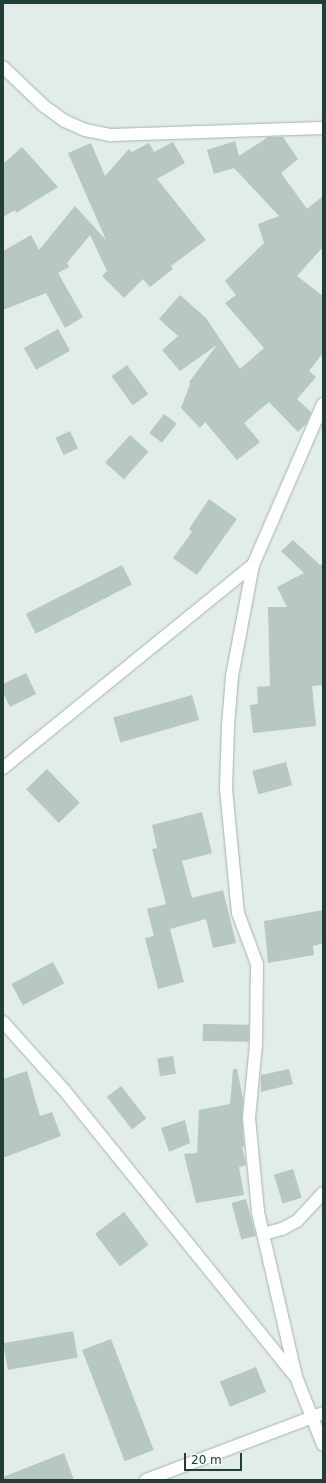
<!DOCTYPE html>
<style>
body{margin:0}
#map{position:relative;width:326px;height:1483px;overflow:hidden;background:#e2ece8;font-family:"DejaVu Sans",sans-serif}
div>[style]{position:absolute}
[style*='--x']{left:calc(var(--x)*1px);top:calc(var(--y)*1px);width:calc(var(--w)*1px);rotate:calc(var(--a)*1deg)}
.building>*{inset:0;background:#b7c7c1;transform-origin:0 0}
.roads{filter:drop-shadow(0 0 1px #a4b4af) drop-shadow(0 0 1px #a4b4af)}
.street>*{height:12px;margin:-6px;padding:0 6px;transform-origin:6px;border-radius:6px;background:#fff}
.secondary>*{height:12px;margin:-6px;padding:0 6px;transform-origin:6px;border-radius:6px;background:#fff}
span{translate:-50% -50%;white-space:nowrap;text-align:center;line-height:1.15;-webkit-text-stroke:3.5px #f2f9f6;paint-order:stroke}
.frame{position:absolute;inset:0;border:4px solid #213d37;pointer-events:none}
.scale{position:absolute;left:184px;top:1453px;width:58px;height:18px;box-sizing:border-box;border:2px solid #213d37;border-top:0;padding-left:5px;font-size:12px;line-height:14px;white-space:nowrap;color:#213d37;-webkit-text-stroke:3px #f2f9f6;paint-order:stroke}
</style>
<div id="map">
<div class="building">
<div style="clip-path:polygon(268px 137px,283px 137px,298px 159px,281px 173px,307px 209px,323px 196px,323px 247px,297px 276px,323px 296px,323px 353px,309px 371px,316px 377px,297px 399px,311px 412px,307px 423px,298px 432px,269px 402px,244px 423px,260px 442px,237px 460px,205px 422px,200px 428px,181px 408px,190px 384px,189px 382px,217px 345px,180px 371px,162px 350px,178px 336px,159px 319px,180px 295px,206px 318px,240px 369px,264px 348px,225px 303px,236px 295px,225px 281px,264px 243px,258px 224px,279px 216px,234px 168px,214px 174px,207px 150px,235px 141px,239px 156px)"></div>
<div style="clip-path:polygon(173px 142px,185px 163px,157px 179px,206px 240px,171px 266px,173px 269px,150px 287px,143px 279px,124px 298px,102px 276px,107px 271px,90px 235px,67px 263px,69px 267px,58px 273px,83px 317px,65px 328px,46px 293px,3px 310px,3px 251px,31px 235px,39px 250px,75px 206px,106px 240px,68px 153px,91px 143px,105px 176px,129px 149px,132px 152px,149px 143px,154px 152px)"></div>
<div style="clip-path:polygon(22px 147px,58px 187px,16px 213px,15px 210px,3px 217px,3px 164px)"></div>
<div style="left:58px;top:329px;width:25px;height:39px;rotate:61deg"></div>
<div style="left:127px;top:365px;width:36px;height:19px;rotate:54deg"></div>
<div style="left:164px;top:414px;width:16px;height:24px;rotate:38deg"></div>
<div style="left:70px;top:431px;width:19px;height:16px;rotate:65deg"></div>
<div style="left:130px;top:435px;width:25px;height:37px;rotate:42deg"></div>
<div style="clip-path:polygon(209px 499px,237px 519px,197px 575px,173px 558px,192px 532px,189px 529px)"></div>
<div style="clip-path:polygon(293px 540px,320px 565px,323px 564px,323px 685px,312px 686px,316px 726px,253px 733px,250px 705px,258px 704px,257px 687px,270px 686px,268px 607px,287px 607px,277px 587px,304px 573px,281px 551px)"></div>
<div style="left:122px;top:565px;width:22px;height:108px;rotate:63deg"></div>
<div style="clip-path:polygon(26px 673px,36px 694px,10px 707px,3px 693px,3px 684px)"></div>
<div style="left:192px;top:695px;width:26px;height:82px;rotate:74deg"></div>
<div style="left:286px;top:762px;width:24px;height:35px;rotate:75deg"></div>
<div style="left:47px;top:769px;width:47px;height:29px;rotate:46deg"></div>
<div style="clip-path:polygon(202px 812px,212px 853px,182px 861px,192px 898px,223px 890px,236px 943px,213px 948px,206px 919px,170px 929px,184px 982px,158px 989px,145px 938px,154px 936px,147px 909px,166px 904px,152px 849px,157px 848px,152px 825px)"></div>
<div style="clip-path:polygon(323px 910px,323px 943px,313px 946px,314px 955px,268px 963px,264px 921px)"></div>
<div style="left:53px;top:962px;width:24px;height:47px;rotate:62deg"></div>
<div style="left:203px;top:1024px;width:46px;height:17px;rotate:1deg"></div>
<div style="left:173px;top:1056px;width:18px;height:16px;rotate:81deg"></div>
<div style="clip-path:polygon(233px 1069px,237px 1069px,243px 1099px,242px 1119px,244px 1147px,242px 1147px,246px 1165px,239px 1167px,244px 1195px,196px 1203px,184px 1154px,197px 1153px,199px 1110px,230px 1104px)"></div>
<div style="clip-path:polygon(289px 1069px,293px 1084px,261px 1092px,261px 1075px)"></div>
<div style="clip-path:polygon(27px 1071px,40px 1116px,52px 1112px,61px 1136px,3px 1158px,3px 1079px)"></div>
<div style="left:121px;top:1086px;width:41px;height:18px;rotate:52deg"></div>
<div style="clip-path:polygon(185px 1120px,190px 1143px,169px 1152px,161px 1128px)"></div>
<div style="left:293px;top:1169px;width:30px;height:20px;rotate:73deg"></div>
<div style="left:246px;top:1199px;width:38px;height:15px;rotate:75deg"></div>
<div style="left:124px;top:1212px;width:41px;height:36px;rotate:53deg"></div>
<div style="left:73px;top:1331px;width:27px;height:71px;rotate:80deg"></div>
<div style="left:111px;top:1339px;width:119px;height:31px;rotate:69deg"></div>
<div style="left:256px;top:1367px;width:27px;height:39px;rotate:68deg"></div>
<div style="clip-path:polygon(64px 1453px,74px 1480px,3px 1480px,3px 1477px)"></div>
</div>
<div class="roads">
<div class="street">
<div style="--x:3;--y:67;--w:57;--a:43.6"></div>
<div style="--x:44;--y:106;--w:26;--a:36"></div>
<div style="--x:65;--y:121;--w:22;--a:24"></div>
<div style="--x:85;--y:130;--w:25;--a:11"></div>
<div style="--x:110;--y:135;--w:213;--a:-1.9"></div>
<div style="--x:323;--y:404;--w:176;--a:113.5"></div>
<div style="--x:253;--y:565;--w:113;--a:100.7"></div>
<div style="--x:232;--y:676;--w:50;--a:94.6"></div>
<div style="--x:228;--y:726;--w:63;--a:91.8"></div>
<div style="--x:226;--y:789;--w:125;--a:84.5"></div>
<div style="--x:238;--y:913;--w:54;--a:69.6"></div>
<div style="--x:257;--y:964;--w:80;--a:90.7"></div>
<div style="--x:256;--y:1044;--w:74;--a:95.4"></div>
<div style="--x:249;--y:1118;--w:94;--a:84.5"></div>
<div style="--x:258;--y:1212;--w:169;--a:77"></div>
<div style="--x:296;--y:1377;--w:73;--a:68.3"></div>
<div style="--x:3;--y:768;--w:322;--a:-39.1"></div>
<div style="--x:3;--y:1022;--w:91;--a:48.1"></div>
<div style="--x:64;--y:1090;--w:366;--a:51.1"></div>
<div style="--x:263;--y:1234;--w:20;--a:-15"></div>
<div style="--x:282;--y:1229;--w:17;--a:-28"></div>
<div style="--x:297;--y:1221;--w:38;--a:-47"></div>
</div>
<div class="secondary">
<div style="--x:146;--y:1480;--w:189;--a:-20.7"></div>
</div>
</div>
<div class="frame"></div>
<div class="scale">20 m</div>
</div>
